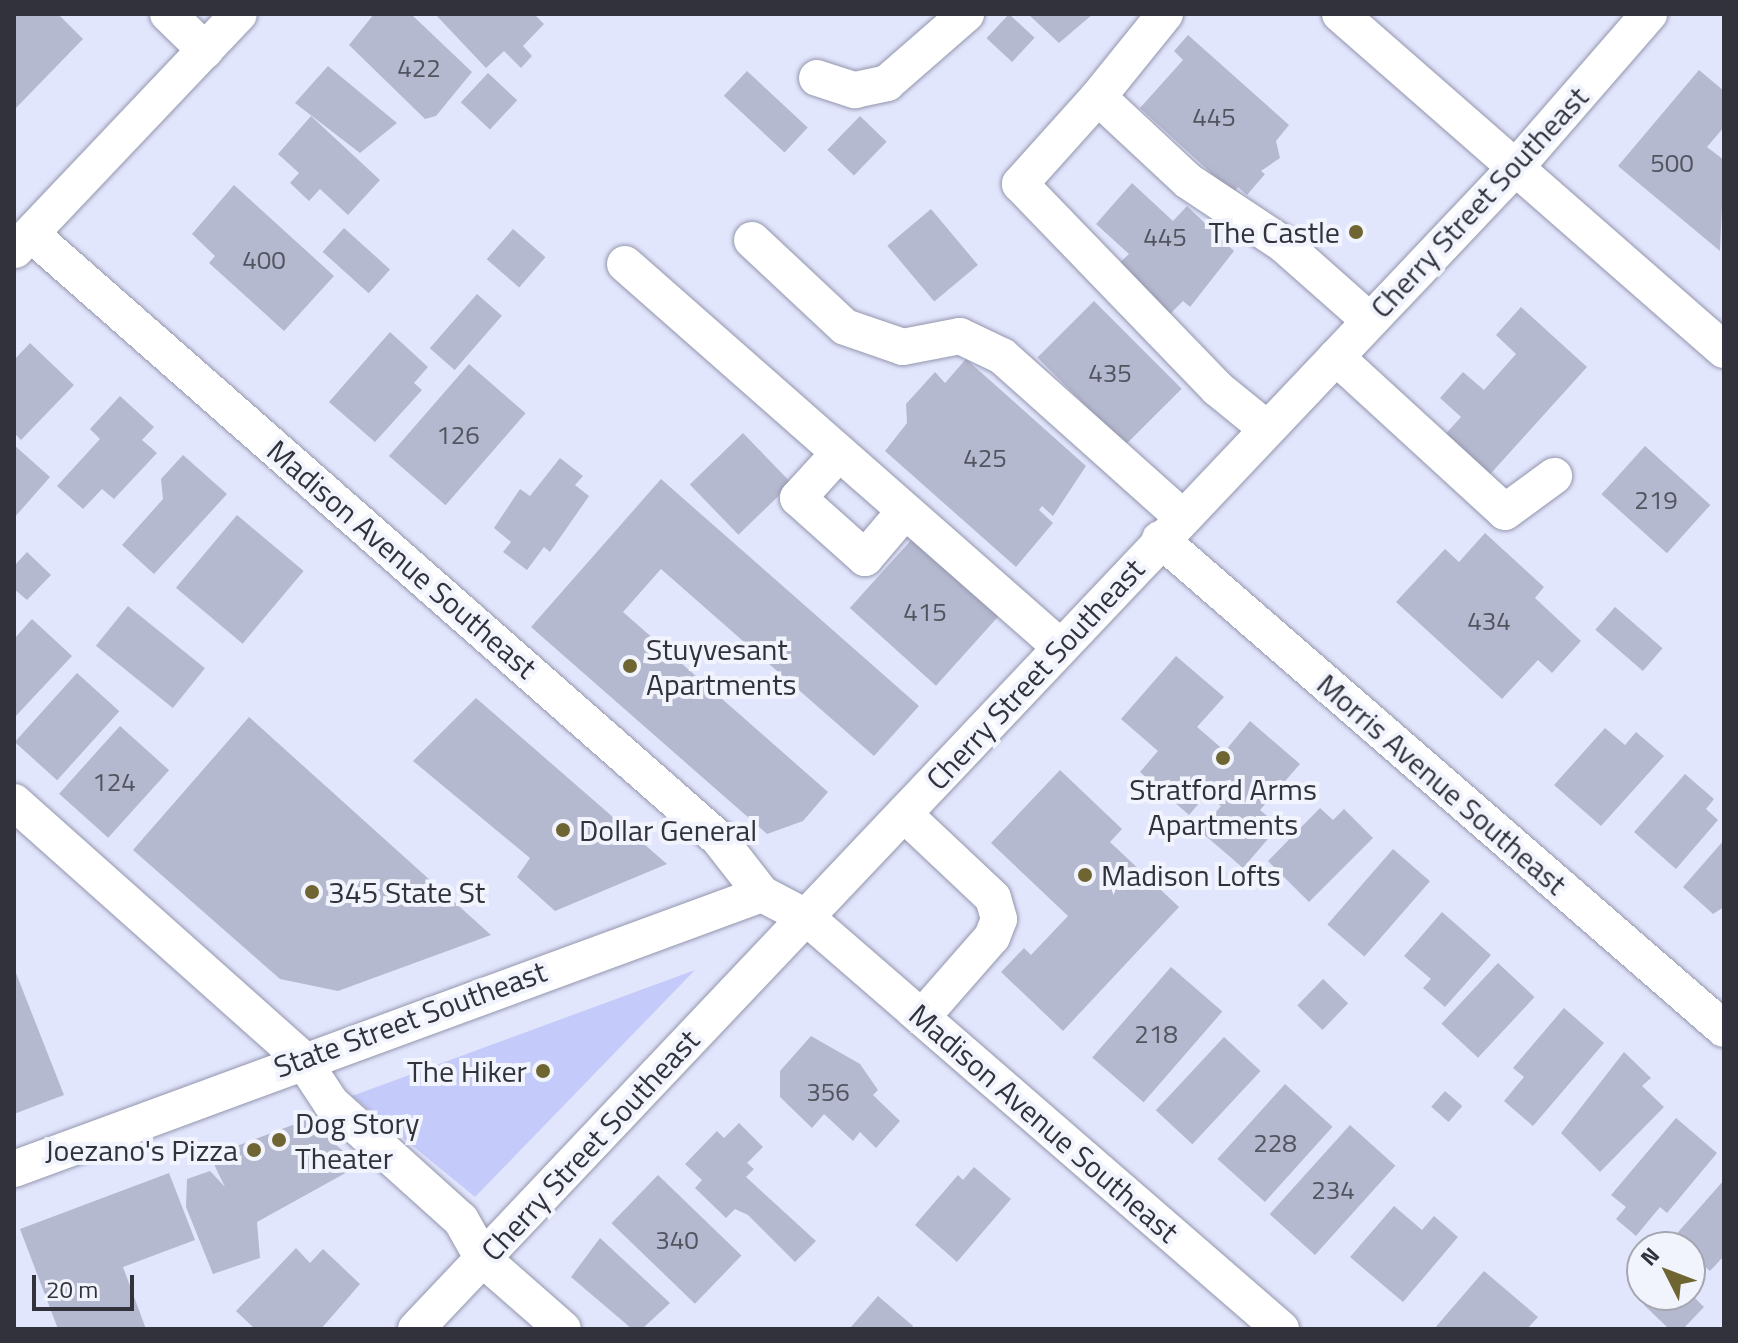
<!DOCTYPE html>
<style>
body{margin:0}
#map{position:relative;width:1738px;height:1343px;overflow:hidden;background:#e2e6fd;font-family:"Titillium Web",sans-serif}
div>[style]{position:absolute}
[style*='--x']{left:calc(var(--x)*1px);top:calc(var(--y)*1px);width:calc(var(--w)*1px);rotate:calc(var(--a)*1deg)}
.green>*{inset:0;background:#c4caf9}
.building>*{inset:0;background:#b5b9cf;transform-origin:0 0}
.roads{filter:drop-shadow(0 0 2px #9396ac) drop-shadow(0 0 2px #9396ac)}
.minor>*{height:36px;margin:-18px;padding:0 18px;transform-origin:18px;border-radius:18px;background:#fff}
.dots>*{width:22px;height:22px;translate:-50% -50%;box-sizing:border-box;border:4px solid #f2f4fd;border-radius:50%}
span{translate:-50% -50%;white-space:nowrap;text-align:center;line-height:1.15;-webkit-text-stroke:8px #f2f4fd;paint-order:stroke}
.number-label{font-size:26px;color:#525460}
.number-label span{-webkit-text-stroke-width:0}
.street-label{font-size:30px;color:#31323b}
.poi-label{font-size:30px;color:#31323b}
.right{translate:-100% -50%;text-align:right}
.left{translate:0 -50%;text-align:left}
.frame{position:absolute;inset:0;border:16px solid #31323b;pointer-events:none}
.north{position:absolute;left:1626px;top:1231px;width:80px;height:80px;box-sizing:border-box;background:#f2f4fd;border:2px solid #a5a6af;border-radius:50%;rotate:312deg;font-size:22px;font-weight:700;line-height:32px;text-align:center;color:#31323b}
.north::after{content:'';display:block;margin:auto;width:28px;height:36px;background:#6f6532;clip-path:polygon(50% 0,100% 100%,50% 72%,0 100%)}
.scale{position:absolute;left:32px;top:1275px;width:102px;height:36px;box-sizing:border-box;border:4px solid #31323b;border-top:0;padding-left:10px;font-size:24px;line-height:28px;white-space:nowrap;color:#31323b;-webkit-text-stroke:6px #f2f4fd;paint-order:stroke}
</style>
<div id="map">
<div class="green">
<div style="clip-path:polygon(695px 970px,475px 1197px,352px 1096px)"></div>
</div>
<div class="building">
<div style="clip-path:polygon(14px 14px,58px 14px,83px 39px,14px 110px)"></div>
<div style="clip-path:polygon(374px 14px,411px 14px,472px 72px,436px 116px,425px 119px,349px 45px)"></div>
<div style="clip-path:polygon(435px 14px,534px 14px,544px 24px,523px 46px,532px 56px,521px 68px,504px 51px,486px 68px)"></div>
<div style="left:1009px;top:14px;width:35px;height:33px;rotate:43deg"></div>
<div style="clip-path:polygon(1028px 14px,1093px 14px,1059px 43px)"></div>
<div style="clip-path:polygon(1188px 35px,1289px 125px,1276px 141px,1280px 158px,1261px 171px,1265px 174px,1247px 195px,1238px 187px,1233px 193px,1140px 108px,1183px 60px,1174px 51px)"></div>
<div style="clip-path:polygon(328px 66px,397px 123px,360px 153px,295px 103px)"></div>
<div style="clip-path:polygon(1699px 70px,1724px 91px,1724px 127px,1707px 147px,1724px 160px,1720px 251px,1618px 166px)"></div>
<div style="left:747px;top:71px;width:83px;height:34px;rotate:43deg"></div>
<div style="left:488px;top:73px;width:40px;height:40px;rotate:43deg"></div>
<div style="clip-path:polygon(311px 116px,380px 180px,348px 215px,320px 189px,309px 201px,290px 183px,299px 173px,278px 154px)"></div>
<div style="left:860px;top:116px;width:37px;height:47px;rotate:44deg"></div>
<div style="clip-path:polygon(1132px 183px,1173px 221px,1187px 206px,1234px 251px,1190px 307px,1183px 301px,1168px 316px,1116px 266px,1129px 254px,1096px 224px)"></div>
<div style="clip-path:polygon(234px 185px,334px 276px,284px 331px,209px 263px,215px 256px,192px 234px)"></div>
<div style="left:931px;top:209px;width:73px;height:57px;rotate:50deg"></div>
<div style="left:344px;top:228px;width:62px;height:32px;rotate:42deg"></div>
<div style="left:513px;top:229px;width:43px;height:40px;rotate:41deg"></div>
<div style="left:477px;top:294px;width:33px;height:72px;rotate:41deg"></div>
<div style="left:1094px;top:301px;width:124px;height:80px;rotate:45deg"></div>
<div style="clip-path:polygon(1521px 307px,1587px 367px,1484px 481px,1440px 440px,1461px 417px,1440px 398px,1463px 372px,1484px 390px,1516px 354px,1496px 335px)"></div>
<div style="clip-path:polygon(390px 332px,428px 367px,414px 383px,422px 390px,375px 442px,329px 402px)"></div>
<div style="clip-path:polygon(30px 343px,74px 385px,21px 440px,14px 433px,14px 360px)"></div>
<div style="clip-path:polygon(966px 359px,1086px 466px,1053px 516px,1042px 506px,1039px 510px,1053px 523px,1016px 567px,885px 451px,907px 423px,906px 404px,935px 372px,945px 383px)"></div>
<div style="left:469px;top:364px;width:75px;height:122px;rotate:41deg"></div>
<div style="clip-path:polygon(120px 396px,154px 427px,142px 440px,157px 453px,114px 499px,102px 489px,83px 509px,57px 486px,100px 439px,90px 429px)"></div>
<div style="left:743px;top:433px;width:70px;height:74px;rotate:46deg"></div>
<div style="clip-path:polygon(14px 445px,50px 477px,14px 518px)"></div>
<div style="left:1645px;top:446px;width:88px;height:65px;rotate:42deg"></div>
<div style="clip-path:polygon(183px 455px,227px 494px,154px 574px,122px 545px,163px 499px,161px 479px)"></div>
<div style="clip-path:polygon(560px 458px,583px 476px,575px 485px,589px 496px,550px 552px,544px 547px,527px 570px,503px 552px,511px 542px,494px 528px,520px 489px,530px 496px)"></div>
<div style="clip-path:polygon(661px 479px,919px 706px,874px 756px,661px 569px,623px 612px,828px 792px,803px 821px,767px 834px,531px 627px)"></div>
<div style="left:237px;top:515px;width:87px;height:95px;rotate:40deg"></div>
<div style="clip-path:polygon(1485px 533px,1544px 587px,1535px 598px,1581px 641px,1552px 673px,1538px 660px,1502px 699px,1396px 602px,1445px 549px,1459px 562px)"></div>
<div style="left:912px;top:539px;width:116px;height:93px;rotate:42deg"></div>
<div style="clip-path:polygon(27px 552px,51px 575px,27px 600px,14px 589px,14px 566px)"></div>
<div style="left:128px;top:606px;width:99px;height:51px;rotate:39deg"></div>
<div style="left:1615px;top:607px;width:63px;height:30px;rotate:41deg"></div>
<div style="clip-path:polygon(32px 619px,72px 656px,14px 718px,14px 639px)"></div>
<div style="clip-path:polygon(1176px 656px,1224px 697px,1197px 727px,1225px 751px,1250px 721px,1300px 764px,1260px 810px,1279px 826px,1243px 868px,1200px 831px,1221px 806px,1207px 794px,1189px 815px,1140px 772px,1158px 751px,1121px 719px)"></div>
<div style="left:77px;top:673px;width:57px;height:93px;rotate:42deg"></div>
<div style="clip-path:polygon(476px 698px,667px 864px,555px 911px,517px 877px,530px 858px,413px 761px)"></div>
<div style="clip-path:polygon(249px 717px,491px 935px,338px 991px,280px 979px,133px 850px)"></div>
<div style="left:120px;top:726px;width:66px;height:91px;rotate:42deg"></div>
<div style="clip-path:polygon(1605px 728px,1625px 745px,1636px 732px,1664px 756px,1601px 826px,1554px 785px)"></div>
<div style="clip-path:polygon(1060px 770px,1122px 829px,1110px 842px,1179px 907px,1063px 1031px,1001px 972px,1024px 948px,1031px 955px,1068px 916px,991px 843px)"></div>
<div style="clip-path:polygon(1685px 774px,1714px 799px,1706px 809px,1718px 820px,1676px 869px,1634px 832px)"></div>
<div style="clip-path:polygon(1320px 808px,1333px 820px,1344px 809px,1373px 838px,1309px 902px,1268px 861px)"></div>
<div style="clip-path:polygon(1724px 840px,1724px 907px,1713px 914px,1683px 887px)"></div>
<div style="left:1393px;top:849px;width:49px;height:100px;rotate:41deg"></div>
<div style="clip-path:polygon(1442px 912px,1491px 955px,1445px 1007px,1423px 988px,1431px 979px,1404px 956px)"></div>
<div style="left:1498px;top:963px;width:50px;height:83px;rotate:43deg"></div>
<div style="left:1171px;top:967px;width:68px;height:120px;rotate:41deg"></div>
<div style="clip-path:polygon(14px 968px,64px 1095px,14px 1114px)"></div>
<div style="left:1323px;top:979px;width:35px;height:37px;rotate:44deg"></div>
<div style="clip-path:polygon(1564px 1008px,1604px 1043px,1533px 1126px,1504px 1101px,1524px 1077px,1513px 1068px)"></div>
<div style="clip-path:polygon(811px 1036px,860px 1064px,878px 1090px,873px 1095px,900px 1121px,876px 1148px,860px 1132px,853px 1141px,824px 1114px,812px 1128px,780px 1097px,780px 1071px)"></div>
<div style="left:1224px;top:1037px;width:50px;height:100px;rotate:43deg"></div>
<div style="clip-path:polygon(1624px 1052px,1651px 1078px,1642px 1086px,1664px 1107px,1600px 1172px,1561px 1133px)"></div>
<div style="left:1285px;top:1084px;width:64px;height:101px;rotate:42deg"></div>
<div style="left:1445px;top:1091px;width:23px;height:21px;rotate:41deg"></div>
<div style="clip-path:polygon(1676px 1118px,1717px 1153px,1667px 1213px,1660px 1207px,1636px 1236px,1616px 1219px,1626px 1207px,1611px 1195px)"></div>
<div style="clip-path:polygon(306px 1120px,360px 1165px,257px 1222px,260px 1258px,213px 1274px,186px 1207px,187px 1179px,210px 1171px,225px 1187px,210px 1156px)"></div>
<div style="clip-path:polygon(739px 1123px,763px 1147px,747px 1163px,754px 1169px,746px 1177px,816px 1241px,795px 1262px,748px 1215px,735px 1209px,726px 1218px,695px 1188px,702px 1180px,685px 1164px,717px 1131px,724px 1138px)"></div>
<div style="left:1350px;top:1125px;width:61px;height:120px;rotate:42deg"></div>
<div style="clip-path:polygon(974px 1167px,1011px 1199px,957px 1262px,915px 1225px,958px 1175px,963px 1180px)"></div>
<div style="clip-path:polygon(169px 1173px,195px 1240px,123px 1267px,146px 1329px,58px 1329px,20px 1229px)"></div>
<div style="left:658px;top:1175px;width:116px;height:67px;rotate:44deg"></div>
<div style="clip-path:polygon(1724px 1180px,1724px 1256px,1710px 1271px,1672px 1239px)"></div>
<div style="clip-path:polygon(1394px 1206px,1422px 1230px,1434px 1216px,1458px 1237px,1403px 1302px,1350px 1257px)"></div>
<div style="clip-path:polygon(600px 1238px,670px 1303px,642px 1329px,632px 1329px,571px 1277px)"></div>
<div style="clip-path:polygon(296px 1248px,310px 1263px,323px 1249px,360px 1284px,321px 1329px,255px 1329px,236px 1311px)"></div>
<div style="clip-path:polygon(1484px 1271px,1538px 1317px,1527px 1329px,1434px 1329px)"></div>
<div style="clip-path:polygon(1654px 1295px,1692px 1295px,1704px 1307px,1683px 1329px,1669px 1329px,1644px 1305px)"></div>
<div style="clip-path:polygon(878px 1296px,913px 1326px,911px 1329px,851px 1327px)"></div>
</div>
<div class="roads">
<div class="minor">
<div style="--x:168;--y:14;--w:52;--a:44.2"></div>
<div style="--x:1165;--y:14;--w:107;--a:128.9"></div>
<div style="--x:1098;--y:97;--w:123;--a:43"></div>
<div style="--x:1188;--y:181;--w:114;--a:33.6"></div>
<div style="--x:1283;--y:244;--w:116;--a:41.5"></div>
<div style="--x:1340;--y:14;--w:510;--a:41.19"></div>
<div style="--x:817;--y:78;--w:40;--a:18"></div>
<div style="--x:855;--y:90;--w:33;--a:-12"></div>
<div style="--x:887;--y:83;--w:105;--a:-41.1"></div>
<div style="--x:1098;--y:97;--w:117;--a:131.9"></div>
<div style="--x:1020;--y:184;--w:285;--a:46"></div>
<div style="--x:1218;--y:389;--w:62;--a:39.1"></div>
<div style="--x:31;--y:234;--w:916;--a:41.33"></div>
<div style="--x:719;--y:839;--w:70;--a:52"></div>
<div style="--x:752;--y:240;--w:127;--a:43.1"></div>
<div style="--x:845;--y:327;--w:61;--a:19"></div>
<div style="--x:903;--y:347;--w:58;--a:-10.9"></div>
<div style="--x:960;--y:336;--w:47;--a:25.5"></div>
<div style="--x:1002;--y:356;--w:241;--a:41.8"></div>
<div style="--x:15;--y:250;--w:325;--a:-46.5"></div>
<div style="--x:625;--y:264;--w:578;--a:41.35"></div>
<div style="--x:1336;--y:357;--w:229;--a:42.5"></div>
<div style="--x:1505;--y:512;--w:61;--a:-36.3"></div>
<div style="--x:839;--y:453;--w:61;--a:132.3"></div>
<div style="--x:798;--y:498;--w:90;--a:41.8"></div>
<div style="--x:865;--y:558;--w:60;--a:-49.7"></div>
<div style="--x:1160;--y:539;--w:747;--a:40.98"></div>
<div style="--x:14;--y:802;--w:386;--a:41.7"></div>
<div style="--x:302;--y:1059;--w:53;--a:56.6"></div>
<div style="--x:331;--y:1103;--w:175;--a:42"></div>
<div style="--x:461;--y:1220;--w:45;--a:60.6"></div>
<div style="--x:483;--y:1259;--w:106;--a:41.2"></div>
<div style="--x:904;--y:814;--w:122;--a:43.3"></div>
<div style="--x:993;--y:898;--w:22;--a:74"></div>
<div style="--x:999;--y:919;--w:19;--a:111"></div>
<div style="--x:992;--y:937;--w:106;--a:131.2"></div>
<div style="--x:14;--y:1169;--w:797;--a:-20.19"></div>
<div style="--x:762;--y:894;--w:50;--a:27.6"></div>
<div style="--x:806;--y:917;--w:629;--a:40.94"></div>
<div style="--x:416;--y:1329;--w:1600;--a:-46.57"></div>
<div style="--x:1516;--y:167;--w:203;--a:-49"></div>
</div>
</div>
<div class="dots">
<div style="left:1356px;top:232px;background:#6f6532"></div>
<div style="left:630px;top:666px;background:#6f6532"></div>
<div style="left:1223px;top:758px;background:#6f6532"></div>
<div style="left:563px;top:830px;background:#6f6532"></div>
<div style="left:1085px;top:875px;background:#6f6532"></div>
<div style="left:312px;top:892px;background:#6f6532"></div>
<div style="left:543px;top:1071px;background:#6f6532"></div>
<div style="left:279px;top:1140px;background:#6f6532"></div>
<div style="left:254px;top:1150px;background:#6f6532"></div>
</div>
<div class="number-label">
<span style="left:419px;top:68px">422</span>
<span style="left:1214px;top:117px">445</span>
<span style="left:1672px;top:163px">500</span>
<span style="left:1165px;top:237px">445</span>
<span style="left:264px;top:260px">400</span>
<span style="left:1110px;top:373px">435</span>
<span style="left:458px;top:435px">126</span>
<span style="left:985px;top:458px">425</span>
<span style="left:1656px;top:500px">219</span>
<span style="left:925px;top:612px">415</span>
<span style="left:1489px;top:621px">434</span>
<span style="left:114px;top:782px">124</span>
<span style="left:1156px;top:1034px">218</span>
<span style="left:828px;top:1092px">356</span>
<span style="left:1275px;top:1143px">228</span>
<span style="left:1333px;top:1190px">234</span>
<span style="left:677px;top:1240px">340</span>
</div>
<div class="street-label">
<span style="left:1479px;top:202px;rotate:-47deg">Cherry Street Southeast</span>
<span style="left:402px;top:559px;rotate:41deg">Madison Avenue Southeast</span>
<span style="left:1035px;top:674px;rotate:-47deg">Cherry Street Southeast</span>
<span style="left:1442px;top:784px;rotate:41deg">Morris Avenue Southeast</span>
<span style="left:410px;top:1019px;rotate:-20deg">State Street Southeast</span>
<span style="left:1044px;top:1123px;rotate:41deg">Madison Avenue Southeast</span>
<span style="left:590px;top:1145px;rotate:-47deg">Cherry Street Southeast</span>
</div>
<div class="poi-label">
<span class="right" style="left:1340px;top:232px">The Castle</span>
<span class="left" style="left:646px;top:666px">Stuyvesant<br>Apartments</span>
<span style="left:1223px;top:806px">Stratford Arms<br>Apartments</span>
<span class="left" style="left:579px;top:830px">Dollar General</span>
<span class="left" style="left:1101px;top:875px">Madison Lofts</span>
<span class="left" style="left:328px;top:892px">345 State St</span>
<span class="right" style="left:527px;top:1071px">The Hiker</span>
<span class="left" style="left:295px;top:1140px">Dog Story<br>Theater</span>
<span class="right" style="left:238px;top:1150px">Joezano's Pizza</span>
</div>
<div class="frame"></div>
<div class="north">N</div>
<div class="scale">20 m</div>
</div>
